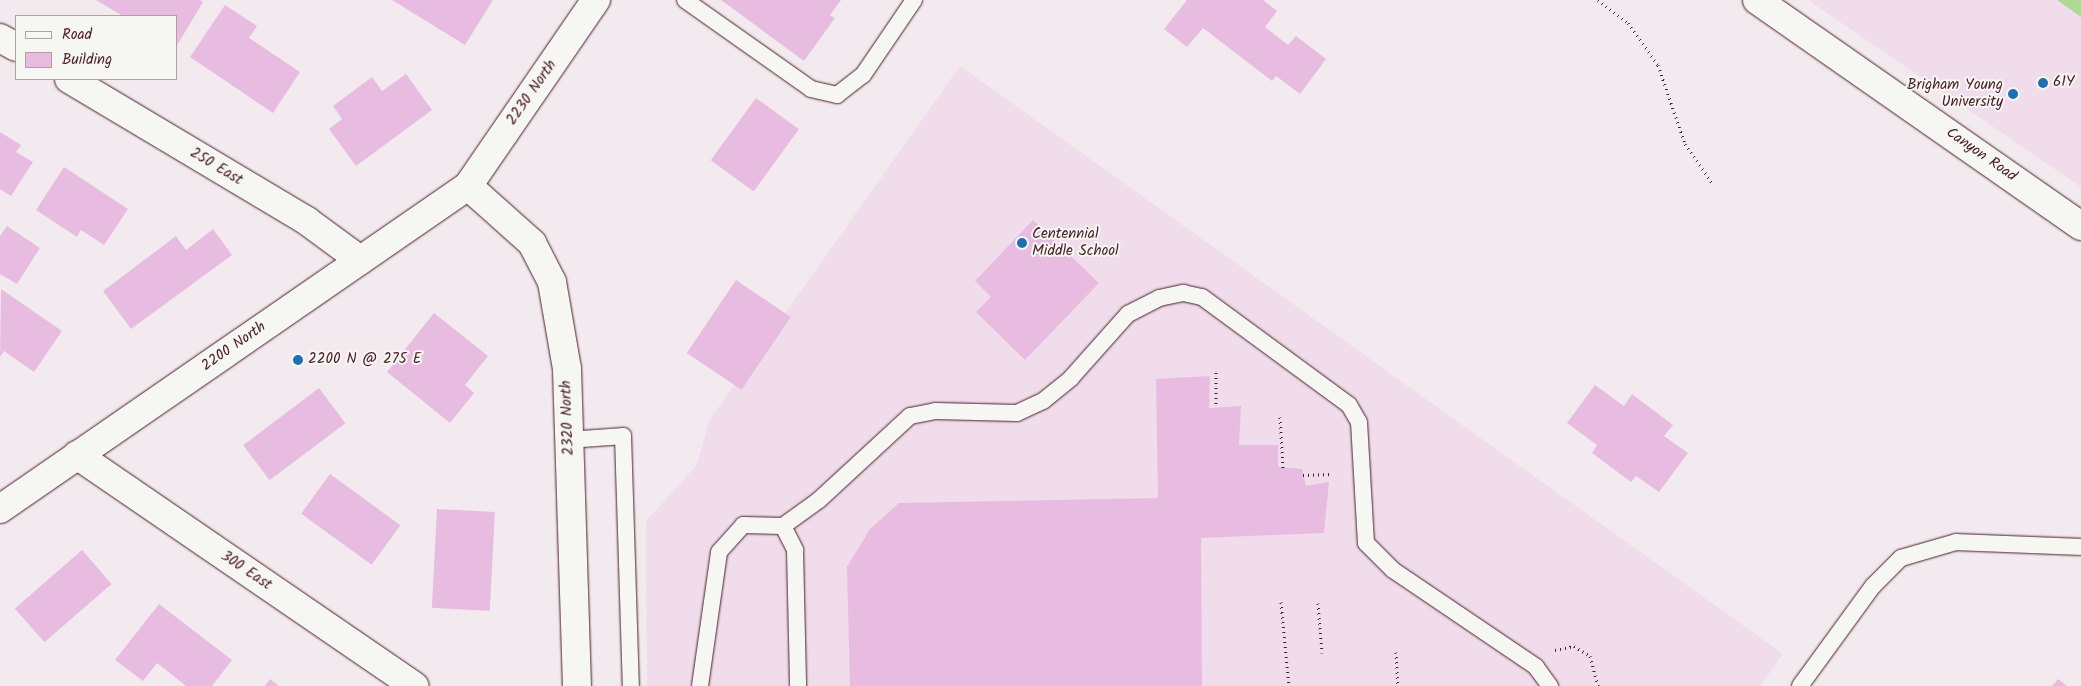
<!DOCTYPE html>
<style>
body{margin:0}
#map{position:relative;width:2081px;height:686px;overflow:hidden;background:#f3eaef;font-family:Kalam,sans-serif}
div>[style]{position:absolute}
[style*='--x']{left:calc(var(--x)*1px);top:calc(var(--y)*1px);width:calc(var(--w)*1px);rotate:calc(var(--a)*1deg)}
.built>*{inset:0;background:#f0dceb}
.green>*{inset:0;background:#b0d995}
.building>*{inset:0;background:#e8bce1;transform-origin:0 0}
.path>*{height:3px;margin-top:-1.5px;transform-origin:0;background:repeating-linear-gradient(90deg,#4a1f2b 0 1px,transparent 0 5px)}
.roads{filter:drop-shadow(0 0 1px #4a1f2b) drop-shadow(0 0 1px #4a1f2b)}
.lane>*{height:16px;margin:-8px;padding:0 8px;transform-origin:8px;border-radius:8px;background:#f6f6f2}
.street>*{height:28px;margin:-14px;padding:0 14px;transform-origin:14px;border-radius:14px;background:#f6f6f2}
.secondary>*{height:28px;margin:-14px;padding:0 14px;transform-origin:14px;border-radius:14px;background:#f6f6f2}
.dots>*{width:14px;height:14px;translate:-50% -50%;box-sizing:border-box;border:2px solid #f6f6f2;border-radius:50%}
span{translate:-50% -50%;white-space:nowrap;text-align:center;line-height:1.15;-webkit-text-stroke:4px #f6f6f2;paint-order:stroke}
.poi-label{font-size:15px;color:#4a1f2b}
.left{translate:0 -50%;text-align:left}
.right{translate:-100% -50%;text-align:right}
.street-label{font-size:15px;color:#4a1f2b}
.legend{position:absolute;left:15px;top:15px;width:162px;height:65px;box-sizing:border-box;background:#f6f6f2;border:1px solid #b1a0a2;margin:0;padding:6px 9px;list-style:none;font-size:15px;color:#4a1f2b}
.legend li{display:flex;align-items:center;gap:10px;height:25px}
.legend b{width:25px;border:1px solid #b1a0a2}
</style>
<div id="map">
<div class="built">
<div style="clip-path:polygon(1808px 0,2081px 0,2081px 187px)"></div>
<div style="clip-path:polygon(960px 66px,1783px 654px,1760px 686px,647px 686px,646px 521px,697px 465px,709px 421px)"></div>
</div>
<div class="green">
<div style="clip-path:polygon(2057px 0,2081px 0,2081px 17px)"></div>
</div>
<div class="building">
<div style="clip-path:polygon(96px 0,200px 0,203px 2px,176px 47px,176px 16px,123px 16px)"></div>
<div style="clip-path:polygon(392px 0,493px 0,465px 45px)"></div>
<div style="clip-path:polygon(721px 0,841px 0,830px 15px,835px 18px,804px 61px)"></div>
<div style="clip-path:polygon(1187px 0,1263px 0,1277px 11px,1265px 27px,1288px 45px,1296px 36px,1326px 59px,1300px 94px,1276px 76px,1272px 81px,1203px 28px,1187px 47px,1164px 29px)"></div>
<div style="clip-path:polygon(225px 5px,257px 26px,249px 38px,300px 72px,273px 113px,190px 57px)"></div>
<div style="clip-path:polygon(406px 74px,432px 110px,356px 166px,329px 129px,342px 119px,333px 106px,372px 77px,382px 91px)"></div>
<div style="left:756px;top:98px;width:53px;height:77px;rotate:36deg"></div>
<div style="clip-path:polygon(0 132px,21px 145px,16px 152px,33px 162px,11px 196px,0 189px)"></div>
<div style="clip-path:polygon(64px 167px,128px 209px,104px 245px,81px 230px,77px 237px,36px 210px)"></div>
<div style="clip-path:polygon(1033px 220px,1099px 283px,1025px 360px,976px 312px,991px 297px,975px 281px)"></div>
<div style="clip-path:polygon(7px 226px,40px 248px,17px 284px,0 274px,0 236px)"></div>
<div style="clip-path:polygon(213px 229px,232px 255px,131px 329px,103px 291px,176px 236px,186px 250px)"></div>
<div style="left:736px;top:280px;width:66px;height:88px;rotate:34deg"></div>
<div style="clip-path:polygon(1px 289px,62px 331px,34px 372px,4px 351px,0 357px)"></div>
<div style="clip-path:polygon(434px 313px,488px 356px,465px 385px,474px 393px,450px 423px,387px 372px)"></div>
<div style="clip-path:polygon(1210px 376px,1209px 408px,1241px 406px,1239px 445px,1278px 445px,1278px 467px,1302px 469px,1306px 486px,1329px 482px,1324px 533px,1201px 538px,1202px 686px,850px 686px,847px 567px,870px 529px,899px 503px,1158px 498px,1156px 379px)"></div>
<div style="clip-path:polygon(1595px 385px,1624px 406px,1632px 394px,1673px 425px,1664px 436px,1688px 453px,1659px 492px,1636px 476px,1631px 482px,1592px 453px,1597px 445px,1567px 423px)"></div>
<div style="left:319px;top:388px;width:44px;height:95px;rotate:53deg"></div>
<div style="left:330px;top:474px;width:87px;height:49px;rotate:36deg"></div>
<div style="left:437px;top:509px;width:58px;height:99px;rotate:3deg"></div>
<div style="left:82px;top:550px;width:45px;height:89px;rotate:49deg"></div>
<div style="clip-path:polygon(159px 604px,232px 660px,212px 686px,186px 686px,157px 663px,143px 681px,115px 660px)"></div>
<div style="clip-path:polygon(270px 679px,279px 686px,265px 686px)"></div>
<div style="clip-path:polygon(2058px 679px,2067px 686px,2052px 686px)"></div>
</div>
<div class="path">
<div style="--x:1598;--y:0;--w:38;--a:37"></div>
<div style="--x:1628;--y:23;--w:52;--a:54.5"></div>
<div style="--x:1658;--y:65;--w:83;--a:71.1"></div>
<div style="--x:1685;--y:144;--w:49;--a:55"></div>
<div style="--x:1216;--y:372;--w:35;--a:90"></div>
<div style="--x:1280;--y:417;--w:51;--a:86.6"></div>
<div style="--x:1303;--y:475;--w:30;--a:-2"></div>
<div style="--x:1281;--y:602;--w:84;--a:84.6"></div>
<div style="--x:1318;--y:603;--w:50;--a:85.4"></div>
<div style="--x:1555;--y:650;--w:19;--a:-12"></div>
<div style="--x:1574;--y:646;--w:19;--a:32"></div>
<div style="--x:1590;--y:656;--w:31;--a:75"></div>
<div style="--x:1396;--y:652;--w:34;--a:87"></div>
</div>
<div class="roads">
<div class="lane">
<div style="--x:685;--y:0;--w:154;--a:35.2"></div>
<div style="--x:811;--y:89;--w:27;--a:13"></div>
<div style="--x:837;--y:95;--w:33;--a:-38"></div>
<div style="--x:863;--y:75;--w:91;--a:-55.8"></div>
<div style="--x:569;--y:440;--w:54;--a:-4.2"></div>
<div style="--x:623;--y:436;--w:250;--a:88.2"></div>
<div style="--x:783;--y:526;--w:44;--a:-35.8"></div>
<div style="--x:819;--y:500;--w:124;--a:-42.7"></div>
<div style="--x:910;--y:416;--w:25;--a:-11"></div>
<div style="--x:935;--y:411;--w:82;--a:1.4"></div>
<div style="--x:1017;--y:413;--w:29;--a:-25"></div>
<div style="--x:1043;--y:401;--w:36;--a:-39"></div>
<div style="--x:1071;--y:378;--w:86;--a:-48.3"></div>
<div style="--x:1128;--y:314;--w:35;--a:-27"></div>
<div style="--x:1159;--y:298;--w:25;--a:-12"></div>
<div style="--x:1183;--y:293;--w:19;--a:12"></div>
<div style="--x:1202;--y:297;--w:182;--a:36.3"></div>
<div style="--x:1349;--y:405;--w:20;--a:60"></div>
<div style="--x:1359;--y:422;--w:121;--a:86.7"></div>
<div style="--x:1366;--y:543;--w:38;--a:45"></div>
<div style="--x:1393;--y:570;--w:173;--a:34.1"></div>
<div style="--x:1536;--y:667;--w:24;--a:54"></div>
<div style="--x:700;--y:686;--w:135;--a:-81.9"></div>
<div style="--x:719;--y:552;--w:36;--a:-48"></div>
<div style="--x:743;--y:525;--w:40;--a:1.4"></div>
<div style="--x:783;--y:526;--w:27;--a:63"></div>
<div style="--x:795;--y:550;--w:136;--a:88.7"></div>
<div style="--x:1800;--y:686;--w:124;--a:-53.9"></div>
<div style="--x:1873;--y:586;--w:40;--a:-45"></div>
<div style="--x:1901;--y:558;--w:57;--a:-16.2"></div>
<div style="--x:1956;--y:542;--w:125;--a:2.3"></div>
</div>
<div class="street">
<div style="--x:0;--y:38;--w:18;--a:29"></div>
<div style="--x:69;--y:79;--w:277;--a:30.8"></div>
<div style="--x:307;--y:221;--w:66;--a:36.3"></div>
<div style="--x:77;--y:455;--w:409;--a:34.4"></div>
</div>
<div class="secondary">
<div style="--x:1757;--y:0;--w:395;--a:34.9"></div>
<div style="--x:468;--y:186;--w:86;--a:41.7"></div>
<div style="--x:532;--y:243;--w:44;--a:62.9"></div>
<div style="--x:552;--y:282;--w:88;--a:80.2"></div>
<div style="--x:567;--y:369;--w:317;--a:88.2"></div>
<div style="--x:0;--y:509;--w:569;--a:-34.61"></div>
<div style="--x:468;--y:186;--w:226;--a:-55.5"></div>
</div>
</div>
<div class="dots">
<div style="left:2043px;top:83px;background:#1f6fb2"></div>
<div style="left:2013px;top:94px;background:#1f6fb2"></div>
<div style="left:1022px;top:243px;background:#1f6fb2"></div>
<div style="left:298px;top:360px;background:#1f6fb2"></div>
</div>
<div class="poi-label">
<span class="left" style="left:2053px;top:83px">61Y</span>
<span class="right" style="left:2003px;top:94px">Brigham Young<br>University</span>
<span class="left" style="left:1032px;top:243px">Centennial<br>Middle School</span>
<span class="left" style="left:308px;top:360px">2200 N @ 275 E</span>
</div>
<div class="street-label">
<span style="left:532px;top:93px;rotate:-55deg">2230 North</span>
<span style="left:1981px;top:155px;rotate:35deg">Canyon Road</span>
<span style="left:216px;top:167px;rotate:31deg">250 East</span>
<span style="left:234px;top:347px;rotate:-35deg">2200 North</span>
<span style="left:568px;top:418px;rotate:-92deg">2320 North</span>
<span style="left:246px;top:571px;rotate:34deg">300 East</span>
</div>
<ul class="legend">
<li><b style="height:6px;background:#f6f6f2"></b>Road</li>
<li><b style="height:14px;background:#e8bce1"></b>Building</li>
</ul>
</div>
